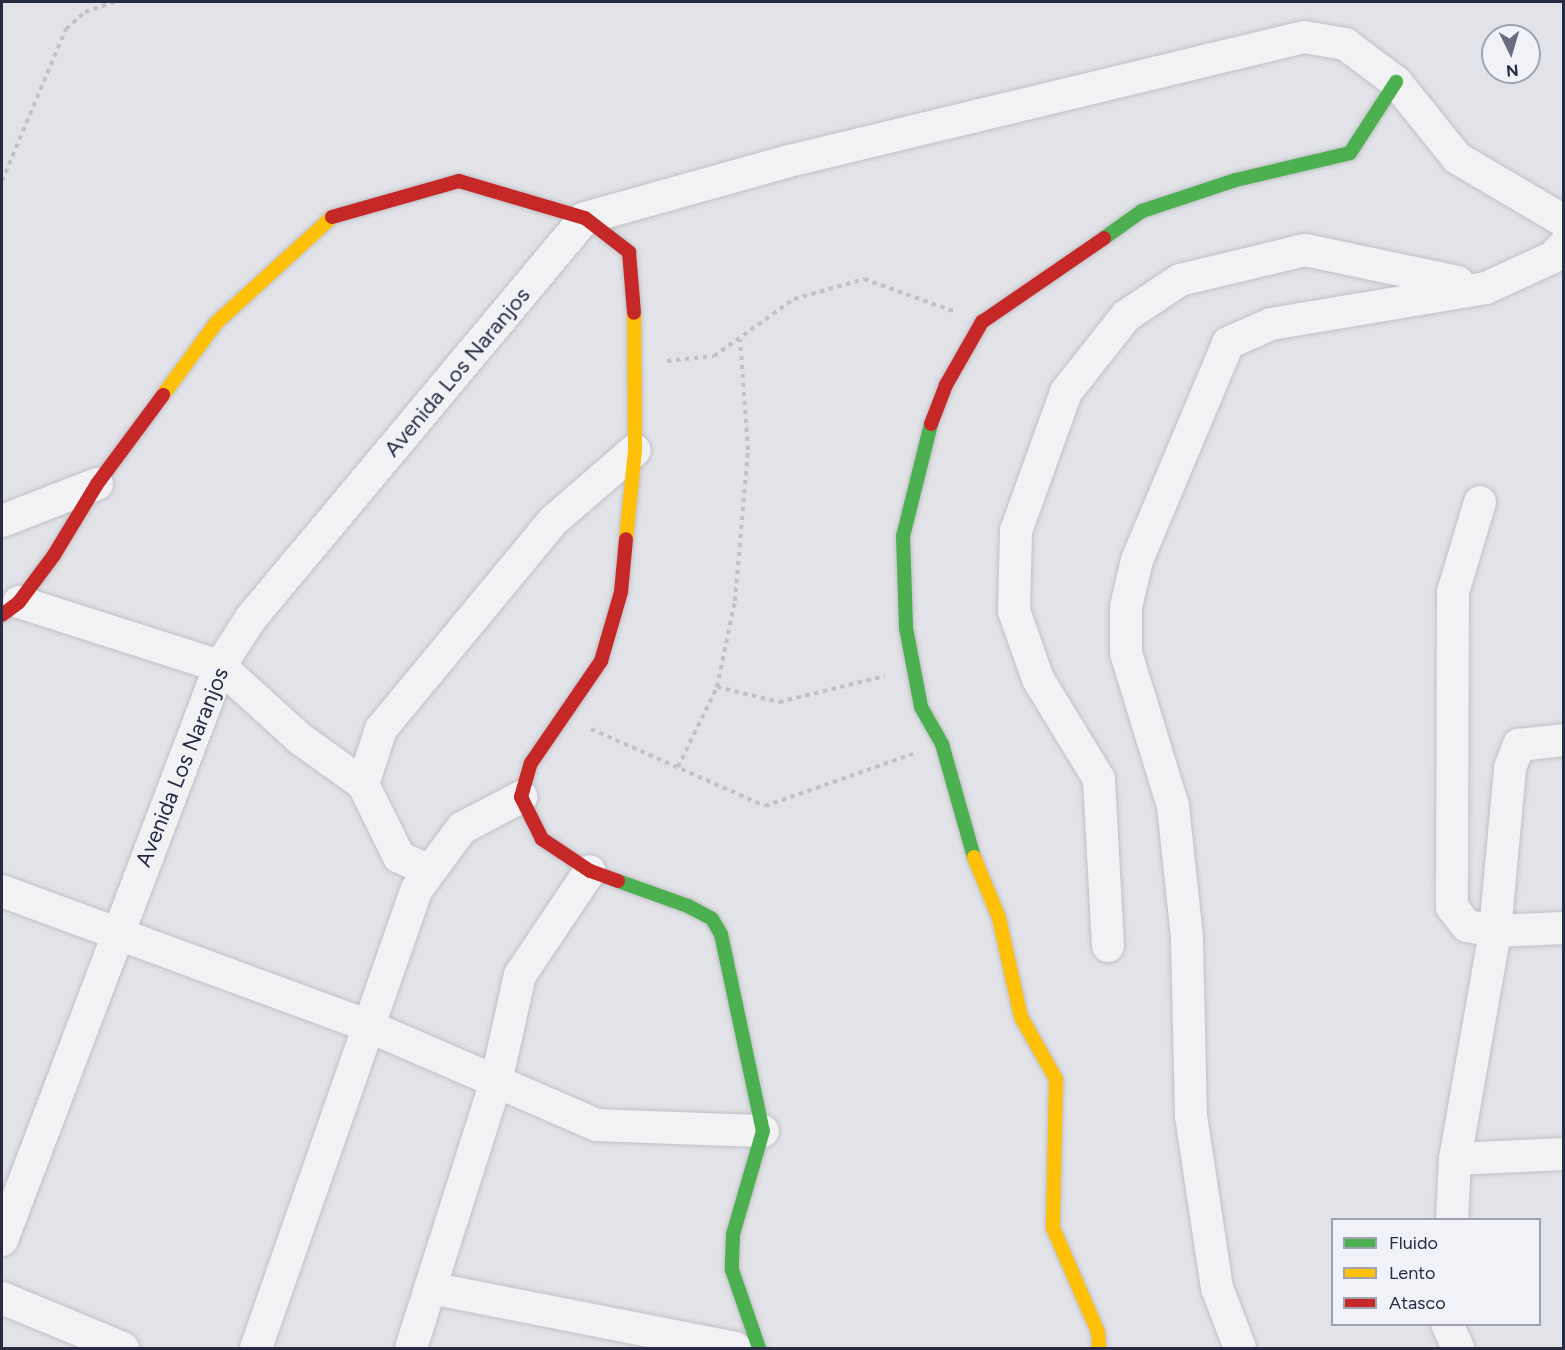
<!DOCTYPE html>
<style>
body{margin:0}
#map{position:relative;width:1565px;height:1350px;overflow:hidden;background:#e2e3e8;font-family:Figtree,sans-serif}
div>[style]{position:absolute}
[style*='--x']{left:calc(var(--x)*1px);top:calc(var(--y)*1px);width:calc(var(--w)*1px);rotate:calc(var(--a)*1deg)}
.path>*{height:4px;margin-top:-2px;transform-origin:0;background:repeating-linear-gradient(90deg,#c1c2c8 0 4.5px,transparent 0 9px)}
.roads{filter:drop-shadow(0 0 2px #c0c1c6) drop-shadow(0 0 2px #c0c1c6)}
.street>*{height:32px;margin:-16px;padding:0 16px;transform-origin:16px;border-radius:16px;background:#f2f2f4}
.fast>*{height:14px;margin:-7px;padding:0 7px;transform-origin:7px;border-radius:7px;background:#4caf50}
.slow>*{height:14px;margin:-7px;padding:0 7px;transform-origin:7px;border-radius:7px;background:#ffc107}
.jam>*{height:14px;margin:-7px;padding:0 7px;transform-origin:7px;border-radius:7px;background:#c62828}
span{translate:-50% -50%;white-space:nowrap;text-align:center;line-height:1.15;-webkit-text-stroke:4.5px #f0f2f7;paint-order:stroke}
.street-label{font-size:22px;color:#272c43}
.frame{position:absolute;inset:0;border:3px solid #272c43;pointer-events:none}
.legend{position:absolute;left:1331px;top:1218px;width:210px;height:108px;box-sizing:border-box;background:#f0f2f7;border:2px solid #a0a3af;margin:0;padding:8px 10px;list-style:none;font-size:18px;color:#272c43}
.legend li{display:flex;align-items:center;gap:12px;height:30px}
.legend b{width:30px;border:2px solid #a0a3af}
.north{position:absolute;left:1481px;top:24px;width:60px;height:60px;box-sizing:border-box;background:#f0f2f7;border:2px solid #a0a3af;border-radius:50%;rotate:175deg;font-size:16px;font-weight:700;line-height:24px;text-align:center;color:#272c43}
.north::after{content:'';display:block;margin:auto;width:21px;height:27px;background:#686c7d;clip-path:polygon(50% 0,100% 100%,50% 72%,0 100%)}
</style>
<div id="map">
<div class="path">
<div style="--x:2;--y:181;--w:165;--a:-67.2"></div>
<div style="--x:66;--y:29;--w:25;--a:-42"></div>
<div style="--x:85;--y:12;--w:31;--a:-19"></div>
<div style="--x:667;--y:361;--w:47;--a:-6.1"></div>
<div style="--x:714;--y:356;--w:98;--a:-35.5"></div>
<div style="--x:794;--y:299;--w:73;--a:-15.9"></div>
<div style="--x:864;--y:279;--w:95;--a:19.8"></div>
<div style="--x:717;--y:687;--w:64;--a:13.6"></div>
<div style="--x:779;--y:702;--w:109;--a:-13.8"></div>
<div style="--x:591;--y:729;--w:190;--a:23.9"></div>
<div style="--x:765;--y:806;--w:157;--a:-19.4"></div>
<div style="--x:678;--y:767;--w:89;--a:-64"></div>
<div style="--x:717;--y:687;--w:88;--a:-78.2"></div>
<div style="--x:735;--y:601;--w:152;--a:-85.1"></div>
<div style="--x:748;--y:450;--w:111;--a:-94.1"></div>
</div>
<div class="roads">
<div class="street">
<div style="--x:1480;--y:502;--w:94;--a:106.7"></div>
<div style="--x:1453;--y:592;--w:315;--a:90.2"></div>
<div style="--x:1452;--y:907;--w:24;--a:52"></div>
<div style="--x:1467;--y:926;--w:28;--a:10"></div>
<div style="--x:1495;--y:931;--w:69;--a:-2.5"></div>
<div style="--x:2;--y:521;--w:102;--a:-21.3"></div>
<div style="--x:19;--y:602;--w:211;--a:17.7"></div>
<div style="--x:220;--y:666;--w:107;--a:42.3"></div>
<div style="--x:299;--y:738;--w:79;--a:35.7"></div>
<div style="--x:363;--y:784;--w:81;--a:63.7"></div>
<div style="--x:399;--y:857;--w:34;--a:24"></div>
<div style="--x:363;--y:784;--w:58;--a:-71.9"></div>
<div style="--x:381;--y:729;--w:270;--a:-50.4"></div>
<div style="--x:553;--y:521;--w:108;--a:-40.9"></div>
<div style="--x:2;--y:891;--w:390;--a:20.2"></div>
<div style="--x:368;--y:1026;--w:249;--a:23.4"></div>
<div style="--x:597;--y:1125;--w:166;--a:2.1"></div>
<div style="--x:1108;--y:946;--w:167;--a:-93.1"></div>
<div style="--x:1099;--y:779;--w:117;--a:-121.4"></div>
<div style="--x:1038;--y:679;--w:72;--a:-109.4"></div>
<div style="--x:1014;--y:611;--w:80;--a:-88.6"></div>
<div style="--x:1016;--y:531;--w:148;--a:-70.2"></div>
<div style="--x:1066;--y:392;--w:97;--a:-51.7"></div>
<div style="--x:1126;--y:316;--w:65;--a:-33.7"></div>
<div style="--x:1180;--y:280;--w:129;--a:-13.5"></div>
<div style="--x:1305;--y:250;--w:156;--a:11.8"></div>
<div style="--x:1455;--y:1159;--w:109;--a:-2.6"></div>
<div style="--x:1452;--y:1220;--w:61;--a:-87.2"></div>
<div style="--x:1455;--y:1159;--w:231;--a:-80"></div>
<div style="--x:1495;--y:931;--w:164;--a:-84.7"></div>
<div style="--x:1510;--y:768;--w:25;--a:-69"></div>
<div style="--x:1519;--y:745;--w:45;--a:-6.3"></div>
<div style="--x:2;--y:1240;--w:614;--a:-69.2"></div>
<div style="--x:220;--y:666;--w:57;--a:-57.1"></div>
<div style="--x:251;--y:618;--w:521;--a:-50.14"></div>
<div style="--x:585;--y:218;--w:208;--a:-15.6"></div>
<div style="--x:785;--y:162;--w:534;--a:-13.54"></div>
<div style="--x:1304;--y:37;--w:42;--a:9.7"></div>
<div style="--x:1345;--y:44;--w:64;--a:36.7"></div>
<div style="--x:1396;--y:82;--w:97;--a:51.2"></div>
<div style="--x:1457;--y:158;--w:124;--a:30.5"></div>
<div style="--x:430;--y:1288;--w:311;--a:11.1"></div>
<div style="--x:2;--y:1298;--w:131;--a:22.5"></div>
<div style="--x:1447;--y:1324;--w:26;--a:65"></div>
<div style="--x:256;--y:1348;--w:486;--a:-70.7"></div>
<div style="--x:417;--y:889;--w:76;--a:-53.6"></div>
<div style="--x:462;--y:828;--w:67;--a:-27.7"></div>
<div style="--x:411;--y:1348;--w:279;--a:-72.3"></div>
<div style="--x:496;--y:1082;--w:110;--a:-77.4"></div>
<div style="--x:520;--y:975;--w:125;--a:-56.1"></div>
<div style="--x:1240;--y:1348;--w:64;--a:-111"></div>
<div style="--x:1217;--y:1288;--w:173;--a:-98.6"></div>
<div style="--x:1191;--y:1117;--w:180;--a:-91.3"></div>
<div style="--x:1187;--y:937;--w:132;--a:-96.1"></div>
<div style="--x:1173;--y:806;--w:160;--a:-107.1"></div>
<div style="--x:1126;--y:653;--w:46;--a:-90"></div>
<div style="--x:1126;--y:607;--w:48;--a:-76.8"></div>
<div style="--x:1137;--y:560;--w:235;--a:-67.2"></div>
<div style="--x:1228;--y:343;--w:47;--a:-23.8"></div>
<div style="--x:1271;--y:324;--w:218;--a:-9.5"></div>
<div style="--x:1486;--y:288;--w:74;--a:-24.8"></div>
<div style="--x:1553;--y:257;--w:16;--a:-47"></div>
</div>
<div class="fast">
<div style="--x:1104;--y:238;--w:47;--a:-35.4"></div>
<div style="--x:1142;--y:211;--w:99;--a:-18.3"></div>
<div style="--x:1236;--y:180;--w:117;--a:-13.3"></div>
<div style="--x:1350;--y:153;--w:85;--a:-57.1"></div>
<div style="--x:931;--y:424;--w:115;--a:104"></div>
<div style="--x:903;--y:536;--w:92;--a:88.1"></div>
<div style="--x:906;--y:628;--w:80;--a:79.2"></div>
<div style="--x:921;--y:707;--w:43;--a:60.4"></div>
<div style="--x:942;--y:744;--w:117;--a:74.2"></div>
<div style="--x:618;--y:881;--w:74;--a:19.7"></div>
<div style="--x:688;--y:906;--w:27;--a:28"></div>
<div style="--x:712;--y:919;--w:17;--a:59"></div>
<div style="--x:721;--y:934;--w:201;--a:78"></div>
<div style="--x:763;--y:1131;--w:107;--a:106.2"></div>
<div style="--x:733;--y:1234;--w:36;--a:92"></div>
<div style="--x:732;--y:1270;--w:83;--a:70.9"></div>
</div>
<div class="slow">
<div style="--x:163;--y:395;--w:89;--a:-53.6"></div>
<div style="--x:216;--y:323;--w:157;--a:-42.4"></div>
<div style="--x:626;--y:539;--w:89;--a:-84.2"></div>
<div style="--x:635;--y:450;--w:137;--a:-90.4"></div>
<div style="--x:974;--y:857;--w:66;--a:67.7"></div>
<div style="--x:999;--y:918;--w:101;--a:77.5"></div>
<div style="--x:1021;--y:1017;--w:71;--a:60.6"></div>
<div style="--x:1056;--y:1079;--w:149;--a:91.2"></div>
<div style="--x:1053;--y:1228;--w:113;--a:66.6"></div>
<div style="--x:1098;--y:1332;--w:16;--a:86"></div>
</div>
<div class="jam">
<div style="--x:332;--y:217;--w:132;--a:-15.8"></div>
<div style="--x:459;--y:181;--w:131;--a:16.4"></div>
<div style="--x:585;--y:218;--w:56;--a:37.7"></div>
<div style="--x:629;--y:252;--w:61;--a:85.3"></div>
<div style="--x:931;--y:424;--w:42;--a:-69"></div>
<div style="--x:946;--y:385;--w:73;--a:-60.3"></div>
<div style="--x:982;--y:322;--w:148;--a:-34.5"></div>
<div style="--x:2;--y:615;--w:21;--a:-37"></div>
<div style="--x:19;--y:602;--w:59;--a:-53.3"></div>
<div style="--x:54;--y:555;--w:83;--a:-58.8"></div>
<div style="--x:97;--y:484;--w:111;--a:-53.4"></div>
<div style="--x:618;--y:881;--w:30;--a:-160"></div>
<div style="--x:590;--y:871;--w:58;--a:-146.3"></div>
<div style="--x:542;--y:839;--w:47;--a:-116.6"></div>
<div style="--x:521;--y:797;--w:35;--a:-74"></div>
<div style="--x:531;--y:763;--w:124;--a:-55.5"></div>
<div style="--x:601;--y:661;--w:72;--a:-73.8"></div>
<div style="--x:621;--y:592;--w:53;--a:-84.6"></div>
</div>
</div>
<div class="street-label">
<span style="left:457px;top:372px;rotate:-50deg">Avenida Los Naranjos</span>
<span style="left:182px;top:767px;rotate:-68deg">Avenida Los Naranjos</span>
</div>
<div class="frame"></div>
<ul class="legend">
<li><b style="height:8px;background:#4caf50"></b>Fluido</li>
<li><b style="height:8px;background:#ffc107"></b>Lento</li>
<li><b style="height:8px;background:#c62828"></b>Atasco</li>
</ul>
<div class="north">N</div>
</div>
